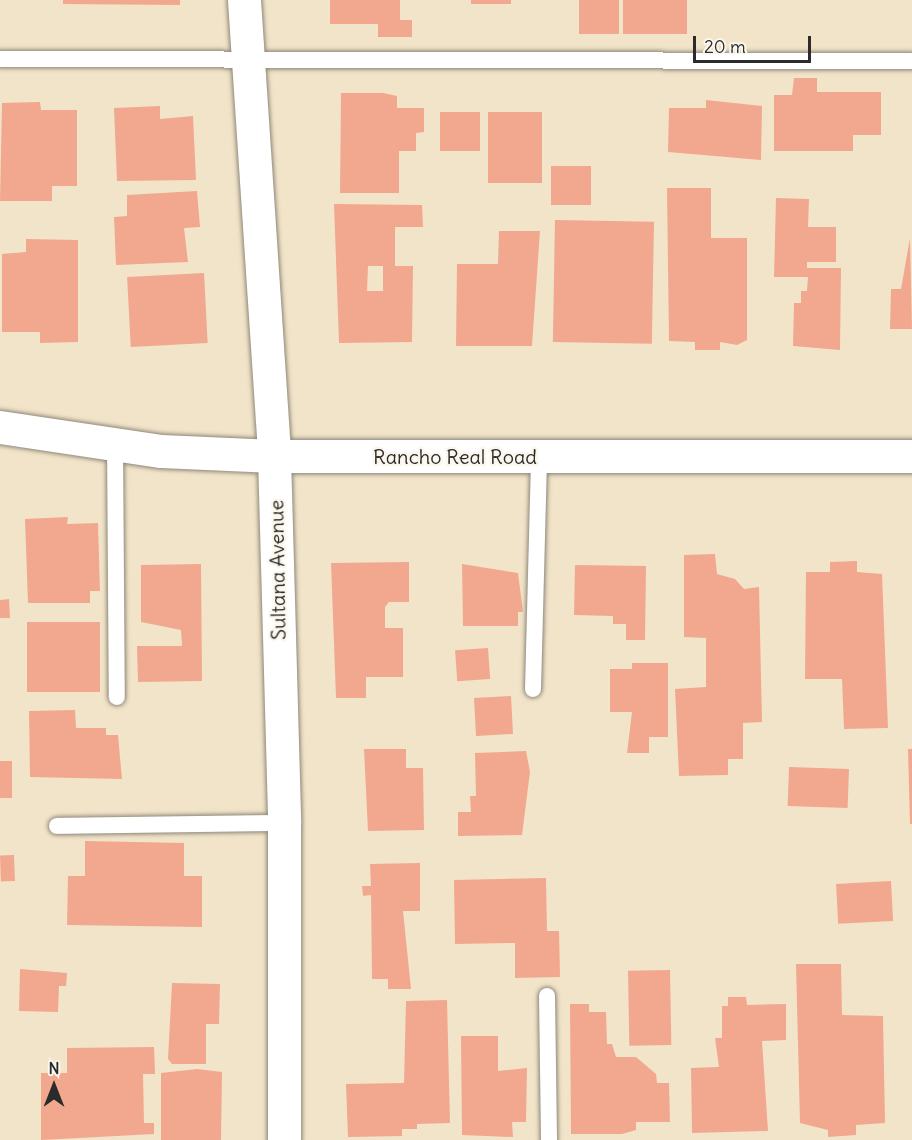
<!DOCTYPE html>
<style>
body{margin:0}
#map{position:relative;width:912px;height:1140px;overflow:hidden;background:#f2e4c9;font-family:Delius,sans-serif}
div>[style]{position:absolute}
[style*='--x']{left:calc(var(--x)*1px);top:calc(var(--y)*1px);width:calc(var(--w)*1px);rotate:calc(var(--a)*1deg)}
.building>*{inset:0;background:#f1a88f;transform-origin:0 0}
.roads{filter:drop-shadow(0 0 2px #8e887a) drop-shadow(0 0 2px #8e887a)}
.lane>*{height:16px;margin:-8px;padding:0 8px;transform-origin:8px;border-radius:8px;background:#fff}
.street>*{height:33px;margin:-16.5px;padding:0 16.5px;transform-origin:16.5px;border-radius:16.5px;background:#fff}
span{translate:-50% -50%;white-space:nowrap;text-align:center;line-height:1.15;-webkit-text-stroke:5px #fbf7ec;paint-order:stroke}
.street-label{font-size:20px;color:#2b2b2b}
.north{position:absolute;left:24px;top:1056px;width:60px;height:60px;-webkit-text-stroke:4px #fbf7ec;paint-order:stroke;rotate:0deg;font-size:16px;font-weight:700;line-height:24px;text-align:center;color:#2b2b2b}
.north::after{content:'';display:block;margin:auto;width:21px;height:27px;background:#2b2b2b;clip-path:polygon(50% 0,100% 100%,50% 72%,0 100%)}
.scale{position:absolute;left:693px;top:36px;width:118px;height:27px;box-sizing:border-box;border:3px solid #2b2b2b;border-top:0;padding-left:8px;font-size:18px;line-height:21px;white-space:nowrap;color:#2b2b2b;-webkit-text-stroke:4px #fbf7ec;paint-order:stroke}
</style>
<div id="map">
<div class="building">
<div style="clip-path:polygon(63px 0,180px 0,180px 5px,63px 4px)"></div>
<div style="clip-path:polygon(330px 0,400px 0,400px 20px,412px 20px,412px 37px,378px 37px,378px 24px,330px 24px)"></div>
<div style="left:471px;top:0;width:40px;height:4px"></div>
<div style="left:579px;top:0;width:40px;height:34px"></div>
<div style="left:623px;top:0;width:64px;height:34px"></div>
<div style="clip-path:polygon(794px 78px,817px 78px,817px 92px,881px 92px,881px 135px,853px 135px,853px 151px,774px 151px,774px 95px,792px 95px)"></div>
<div style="clip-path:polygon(341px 93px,383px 93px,397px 96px,397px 108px,424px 108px,424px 132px,416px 133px,416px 151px,399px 151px,399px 193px,340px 193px)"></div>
<div style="clip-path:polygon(706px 100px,762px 106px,761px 160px,668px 152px,669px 108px,706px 108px)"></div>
<div style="clip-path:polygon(40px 102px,41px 110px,77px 110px,77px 186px,52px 186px,52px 201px,0 201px,2px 103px)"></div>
<div style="clip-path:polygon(160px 106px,160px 119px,193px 116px,196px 180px,117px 181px,114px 108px)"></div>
<div style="left:440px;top:112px;width:40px;height:39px"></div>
<div style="left:488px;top:112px;width:54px;height:71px"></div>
<div style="left:551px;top:166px;width:40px;height:39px"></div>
<div style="clip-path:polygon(667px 188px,711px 188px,711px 238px,747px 238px,747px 340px,737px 345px,720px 342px,720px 350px,695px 350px,695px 342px,669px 341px)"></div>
<div style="clip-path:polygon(197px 191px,200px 227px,184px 228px,188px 262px,116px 265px,114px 217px,127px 216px,127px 195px)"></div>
<div style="clip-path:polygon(776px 198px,809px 199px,808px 227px,836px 227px,836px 262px,807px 262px,807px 268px,841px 268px,840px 350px,793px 346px,794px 303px,801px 303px,801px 291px,807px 291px,808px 277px,774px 277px)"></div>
<div style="clip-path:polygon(evenodd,334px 204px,422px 205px,423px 227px,395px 227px,395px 266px,413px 266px,412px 342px,339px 343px,334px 204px,368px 266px,383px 266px,383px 291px,367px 291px,368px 266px)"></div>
<div style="left:555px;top:220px;width:99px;height:122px;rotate:1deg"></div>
<div style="clip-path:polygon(499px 231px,540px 231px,532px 346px,456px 346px,457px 264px,498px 264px)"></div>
<div style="clip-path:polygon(910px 238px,912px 329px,890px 329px,891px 289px,901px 289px)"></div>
<div style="clip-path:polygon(26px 239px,78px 240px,78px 342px,40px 343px,40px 332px,2px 332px,2px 254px,26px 252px)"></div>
<div style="left:204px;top:273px;width:70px;height:77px;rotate:87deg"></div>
<div style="clip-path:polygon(68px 517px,67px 524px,98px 523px,100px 591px,90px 591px,90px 603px,28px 603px,25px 519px)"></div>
<div style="clip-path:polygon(715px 554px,717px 574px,735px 579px,744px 589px,759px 587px,762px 722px,743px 723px,743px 759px,728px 759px,728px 775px,679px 776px,675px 689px,706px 687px,706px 638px,684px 637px,684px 555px)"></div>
<div style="clip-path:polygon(857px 561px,857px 572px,882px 574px,888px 728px,844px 729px,842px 679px,805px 679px,806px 572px,830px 572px,830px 562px)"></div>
<div style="clip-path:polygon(409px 562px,409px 602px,389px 602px,385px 607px,385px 628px,403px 628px,403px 677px,366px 677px,366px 698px,336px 698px,331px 563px)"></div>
<div style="clip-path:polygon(201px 564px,202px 681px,138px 682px,137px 646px,182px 646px,181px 630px,141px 622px,141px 565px)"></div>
<div style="clip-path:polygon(462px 564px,518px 573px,523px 612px,518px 612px,518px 626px,463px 626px)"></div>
<div style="clip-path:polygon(575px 565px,646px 566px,645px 640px,626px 640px,626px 624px,613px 624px,613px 616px,574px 615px)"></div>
<div style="clip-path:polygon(9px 599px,10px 618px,0 618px,0 600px)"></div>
<div style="left:100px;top:622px;width:70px;height:73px;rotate:90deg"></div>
<div style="left:488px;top:648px;width:31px;height:33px;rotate:86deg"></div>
<div style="clip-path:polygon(632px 663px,668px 663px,668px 737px,649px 737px,649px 753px,627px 753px,632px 712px,610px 712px,610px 669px,632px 669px)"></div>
<div style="left:511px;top:696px;width:38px;height:37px;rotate:87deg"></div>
<div style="clip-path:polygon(75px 710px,76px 728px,106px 728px,106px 735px,118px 735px,122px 779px,30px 777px,29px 711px)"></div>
<div style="clip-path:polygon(364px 749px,406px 749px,406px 768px,423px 768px,424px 830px,368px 831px)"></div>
<div style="clip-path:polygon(908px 749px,912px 749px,912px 824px,910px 824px)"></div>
<div style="clip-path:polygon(526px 751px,530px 772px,522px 835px,458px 836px,458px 812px,471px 812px,470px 796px,476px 796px,475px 753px)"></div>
<div style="left:0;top:761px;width:12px;height:37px"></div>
<div style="left:789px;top:767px;width:60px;height:39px;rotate:2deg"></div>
<div style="clip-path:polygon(85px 841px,184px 843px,184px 876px,202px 876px,202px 927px,67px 925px,68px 876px,85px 876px)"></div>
<div style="left:14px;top:855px;width:26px;height:14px;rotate:88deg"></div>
<div style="clip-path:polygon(420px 863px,420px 911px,403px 911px,411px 989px,388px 989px,388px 979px,372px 979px,371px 895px,363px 896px,362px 886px,371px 886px,370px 864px)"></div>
<div style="clip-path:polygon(546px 878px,547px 931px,559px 931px,560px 977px,515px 978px,515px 943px,455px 944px,454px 880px)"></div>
<div style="left:891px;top:881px;width:40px;height:55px;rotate:87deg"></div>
<div style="clip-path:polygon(796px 964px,841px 964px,842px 1015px,883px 1016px,885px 1123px,856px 1125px,856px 1135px,828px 1137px,828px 1130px,800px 1123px)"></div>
<div style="clip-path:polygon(20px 969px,67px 973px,66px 986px,59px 986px,58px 1012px,19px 1011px)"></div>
<div style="left:670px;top:970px;width:75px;height:42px;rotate:89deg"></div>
<div style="clip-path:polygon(172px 983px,220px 984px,219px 1024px,206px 1024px,206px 1064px,172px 1064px,168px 1059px)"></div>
<div style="clip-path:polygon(728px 997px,746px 997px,747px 1005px,786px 1004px,786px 1040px,762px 1041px,768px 1131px,692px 1133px,691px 1068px,719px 1067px,715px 1038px,722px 1038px,722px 1006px,728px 1006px)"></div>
<div style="clip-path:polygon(447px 1000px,450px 1123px,417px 1124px,417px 1129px,402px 1129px,402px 1136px,348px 1137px,346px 1084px,404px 1083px,406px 1001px)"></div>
<div style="clip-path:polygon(570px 1004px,589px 1004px,589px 1012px,606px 1012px,607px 1044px,612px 1044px,616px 1057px,636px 1057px,656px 1074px,657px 1083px,669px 1083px,670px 1122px,636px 1122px,636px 1130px,622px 1134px,571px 1134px)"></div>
<div style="clip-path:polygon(461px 1036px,498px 1036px,498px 1071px,527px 1068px,526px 1122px,512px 1122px,513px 1137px,462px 1135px)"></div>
<div style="clip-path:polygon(154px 1047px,155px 1074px,143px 1074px,144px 1123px,154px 1123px,154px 1134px,41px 1140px,41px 1073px,67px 1073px,67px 1048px)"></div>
<div style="clip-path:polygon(197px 1069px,222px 1072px,221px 1140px,161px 1140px,161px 1073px)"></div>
</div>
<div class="roads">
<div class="lane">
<div style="--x:0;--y:59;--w:912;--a:0.13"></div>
<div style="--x:115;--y:441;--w:256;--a:89.6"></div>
<div style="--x:533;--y:689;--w:233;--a:-88.5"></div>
<div style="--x:57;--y:826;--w:227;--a:-0.8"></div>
<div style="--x:547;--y:996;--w:144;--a:89.2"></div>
</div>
<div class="street">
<div style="--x:244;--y:0;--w:457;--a:86.2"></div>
<div style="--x:274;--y:456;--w:367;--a:88.4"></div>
<div style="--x:284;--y:823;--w:317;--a:90"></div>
<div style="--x:0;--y:427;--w:163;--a:8.5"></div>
<div style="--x:161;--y:451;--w:113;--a:2.5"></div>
<div style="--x:274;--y:456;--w:638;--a:0"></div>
</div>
</div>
<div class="street-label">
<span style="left:455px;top:456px">Rancho Real Road</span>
<span style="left:277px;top:570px;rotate:-91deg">Sultana Avenue</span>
</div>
<div class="north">N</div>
<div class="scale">20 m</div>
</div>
